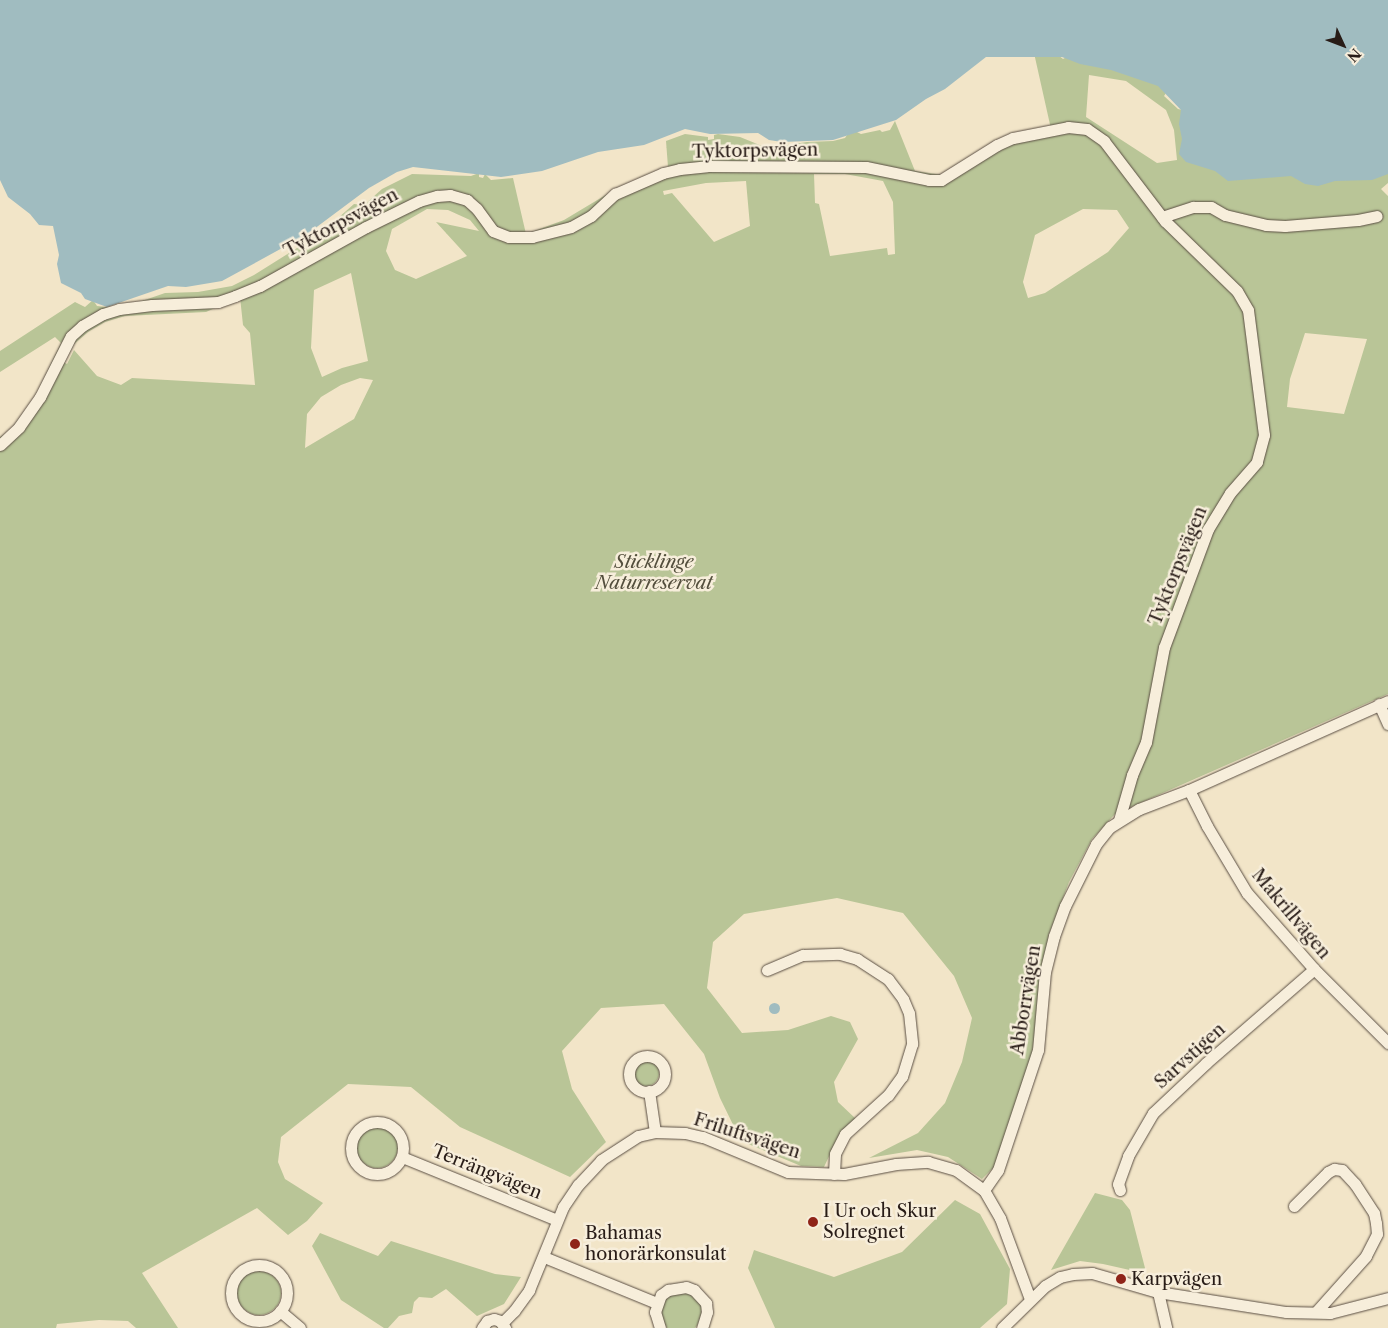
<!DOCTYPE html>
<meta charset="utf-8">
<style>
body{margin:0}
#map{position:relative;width:1388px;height:1328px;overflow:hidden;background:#f2e5c8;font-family:"Libre Caslon Text",serif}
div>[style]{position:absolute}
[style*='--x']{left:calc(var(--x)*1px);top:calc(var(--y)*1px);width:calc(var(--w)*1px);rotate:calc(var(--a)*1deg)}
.green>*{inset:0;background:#b9c597}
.round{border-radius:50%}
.water>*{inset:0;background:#a0bcc0}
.roads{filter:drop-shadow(0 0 1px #5a4e43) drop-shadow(0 0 1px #5a4e43)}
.minor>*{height:11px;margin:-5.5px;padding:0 5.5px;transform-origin:5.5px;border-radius:5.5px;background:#f7eedb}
.minor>.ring{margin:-5.5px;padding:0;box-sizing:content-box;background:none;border:11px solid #f7eedb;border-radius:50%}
.dots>*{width:14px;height:14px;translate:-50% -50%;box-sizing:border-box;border:2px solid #f7eedb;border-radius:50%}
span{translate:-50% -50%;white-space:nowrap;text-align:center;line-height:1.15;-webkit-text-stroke:5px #f7eedb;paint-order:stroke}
.street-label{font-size:18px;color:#281c17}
.park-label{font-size:18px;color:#544f3d;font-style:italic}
.poi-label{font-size:18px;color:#281c17}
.left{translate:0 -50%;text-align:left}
.north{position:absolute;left:1318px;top:20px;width:50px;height:50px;-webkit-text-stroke:4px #f7eedb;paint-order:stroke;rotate:133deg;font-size:14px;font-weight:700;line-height:20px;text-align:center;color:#281c17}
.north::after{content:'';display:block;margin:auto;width:18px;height:22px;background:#281c17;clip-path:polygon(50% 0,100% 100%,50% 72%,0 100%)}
</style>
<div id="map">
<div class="green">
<div style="clip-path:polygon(evenodd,1034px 53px,1058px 55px,1063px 59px,1070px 55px,1158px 83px,1166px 93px,1164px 96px,1178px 109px,1388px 155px,1388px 183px,1381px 189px,1388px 196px,1388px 694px,1115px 814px,1092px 839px,1069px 882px,1049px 934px,1032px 1054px,994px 1167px,982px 1179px,948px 1157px,917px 1150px,869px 1158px,918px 1133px,945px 1103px,962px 1062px,972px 1018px,954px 976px,903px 913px,837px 898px,744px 914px,713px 942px,707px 988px,742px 1033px,788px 1030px,831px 1016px,850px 1022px,858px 1039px,834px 1082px,838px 1102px,856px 1119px,832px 1150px,824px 1167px,801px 1166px,741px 1141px,720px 1098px,704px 1054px,664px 1004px,601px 1008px,562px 1051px,572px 1089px,606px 1142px,570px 1177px,460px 1127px,411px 1087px,348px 1084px,281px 1137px,278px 1162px,285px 1179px,323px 1203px,307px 1221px,288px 1235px,257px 1208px,142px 1273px,178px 1328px,136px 1328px,128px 1321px,99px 1320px,57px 1324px,56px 1328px,0 1328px,0 437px,9px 432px,35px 397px,61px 343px,55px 337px,0 372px,0 351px,75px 302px,85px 307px,93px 300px,97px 306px,106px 307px,136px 303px,165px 293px,198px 292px,232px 286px,254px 275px,321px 233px,354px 204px,364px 205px,382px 189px,412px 174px,471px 176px,479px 173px,479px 177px,483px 178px,485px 174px,491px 180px,513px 178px,526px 234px,564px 220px,614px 190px,668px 167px,666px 141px,685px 134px,708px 137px,708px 140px,714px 139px,714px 135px,718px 134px,740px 137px,767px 148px,807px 142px,833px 141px,845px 138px,849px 132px,855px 131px,861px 134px,880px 130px,882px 132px,890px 130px,895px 121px,915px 171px,943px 175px,991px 145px,1051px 129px,1034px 53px,1089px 75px,1126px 81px,1166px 110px,1174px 130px,1177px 160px,1157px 163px,1086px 117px,1089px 75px,1034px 53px,814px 174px,845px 174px,883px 181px,893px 202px,895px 254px,888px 255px,887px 248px,830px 256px,819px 204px,815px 203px,814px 174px,1034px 53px,746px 181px,750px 226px,714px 242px,672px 193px,664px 195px,663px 191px,706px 183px,746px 181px,1034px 53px,427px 209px,448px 210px,470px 220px,479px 231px,436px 222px,467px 256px,416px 279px,395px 270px,386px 251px,392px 229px,427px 209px,1034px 53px,1083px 209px,1117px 210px,1129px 228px,1108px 252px,1045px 293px,1028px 298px,1023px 282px,1035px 235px,1083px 209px,1034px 53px,351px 273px,368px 361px,342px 368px,322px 377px,311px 348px,314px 290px,351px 273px,1034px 53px,240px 297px,243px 325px,250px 333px,255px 385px,132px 378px,121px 385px,97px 376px,74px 350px,67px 364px,63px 362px,73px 345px,88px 332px,105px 322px,125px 316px,206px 312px,240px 297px,1034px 53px,1305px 333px,1367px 339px,1344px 414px,1287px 407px,1290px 379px,1305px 333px,1034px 53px,360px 378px,373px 380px,354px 419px,305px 448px,307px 414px,321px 397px,341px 385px,360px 378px)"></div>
<div class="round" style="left:633px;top:1060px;width:26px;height:26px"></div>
<div class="round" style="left:356px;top:1126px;width:42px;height:42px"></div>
<div style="clip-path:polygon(1095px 1193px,1122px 1200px,1130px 1210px,1145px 1268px,1143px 1273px,1103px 1264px,1080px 1261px,1051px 1270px)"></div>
<div style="clip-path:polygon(955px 1200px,980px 1214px,1010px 1269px,1007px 1304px,980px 1328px,775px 1328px,748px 1268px,754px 1250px,834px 1277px,902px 1252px)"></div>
<div style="clip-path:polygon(320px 1233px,378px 1256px,391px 1241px,495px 1274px,521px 1277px,504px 1304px,477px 1316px,446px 1289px,432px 1298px,419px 1297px,414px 1302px,412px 1313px,399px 1316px,388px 1328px,384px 1328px,341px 1300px,312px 1246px)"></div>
<div class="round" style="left:237px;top:1271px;width:44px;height:44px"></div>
<div style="clip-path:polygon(686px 1292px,698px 1300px,701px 1306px,702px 1313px,697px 1326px,695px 1328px,667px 1328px,660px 1317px,662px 1303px,672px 1293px)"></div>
</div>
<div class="water">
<div style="clip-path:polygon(0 0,1388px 0,1388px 174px,1372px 180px,1335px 181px,1318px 186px,1305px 184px,1291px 176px,1228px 181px,1215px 171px,1186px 162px,1179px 154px,1182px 139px,1179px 124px,1181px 110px,1158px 86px,1111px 70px,1080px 64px,1062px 57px,986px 57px,945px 89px,926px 99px,896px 120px,833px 140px,782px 142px,769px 140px,758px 133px,710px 134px,685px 129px,644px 145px,598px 152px,542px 171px,501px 177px,413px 167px,397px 172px,369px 188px,306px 235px,222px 281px,186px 287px,168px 286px,107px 307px,85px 299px,81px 293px,61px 283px,57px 264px,59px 255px,53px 226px,39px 225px,30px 214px,8px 197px,0 180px)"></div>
<div class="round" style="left:768.5px;top:1002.5px;width:11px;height:11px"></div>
</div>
<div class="roads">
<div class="minor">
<div style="--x:1162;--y:217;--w:33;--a:-18"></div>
<div style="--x:1193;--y:207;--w:18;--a:0"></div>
<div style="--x:1211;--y:207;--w:16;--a:30"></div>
<div style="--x:1225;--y:215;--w:42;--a:13.7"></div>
<div style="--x:1266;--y:225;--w:19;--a:3"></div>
<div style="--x:1285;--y:226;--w:73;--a:-4.7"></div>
<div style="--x:1358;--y:220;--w:19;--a:-12"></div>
<div style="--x:0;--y:445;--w:26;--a:-43"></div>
<div style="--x:19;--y:427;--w:37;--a:-55"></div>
<div style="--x:40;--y:397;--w:68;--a:-63.1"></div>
<div style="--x:71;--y:336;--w:15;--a:-42"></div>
<div style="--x:82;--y:326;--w:24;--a:-30"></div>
<div style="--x:103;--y:314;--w:17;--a:-17"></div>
<div style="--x:119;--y:309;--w:33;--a:-7"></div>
<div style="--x:152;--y:305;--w:66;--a:-2.6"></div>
<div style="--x:218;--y:302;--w:18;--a:-19"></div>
<div style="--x:235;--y:296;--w:27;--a:-22"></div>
<div style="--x:260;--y:286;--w:121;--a:-29.1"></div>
<div style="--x:366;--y:227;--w:59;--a:-26.1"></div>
<div style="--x:419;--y:201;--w:19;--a:-16"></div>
<div style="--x:437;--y:196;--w:13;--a:-4"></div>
<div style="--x:450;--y:195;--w:18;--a:16"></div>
<div style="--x:467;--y:200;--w:13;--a:42"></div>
<div style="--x:477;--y:209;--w:27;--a:54"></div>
<div style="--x:493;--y:231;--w:17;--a:21"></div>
<div style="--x:509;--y:237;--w:23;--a:0"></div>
<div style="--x:532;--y:237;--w:40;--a:-14.4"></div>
<div style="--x:571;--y:227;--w:23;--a:-29"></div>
<div style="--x:591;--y:216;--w:33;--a:-43"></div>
<div style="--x:615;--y:194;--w:52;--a:-23.6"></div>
<div style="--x:663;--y:173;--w:17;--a:-13"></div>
<div style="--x:680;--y:169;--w:27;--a:-6"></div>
<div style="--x:707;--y:166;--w:159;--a:0.4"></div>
<div style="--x:866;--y:167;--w:64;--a:11.7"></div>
<div style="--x:929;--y:180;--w:12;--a:0"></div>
<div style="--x:941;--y:180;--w:66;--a:-32"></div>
<div style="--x:997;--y:145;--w:17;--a:-24"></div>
<div style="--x:1013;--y:138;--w:56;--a:-11.3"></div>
<div style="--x:1068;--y:127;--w:19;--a:6"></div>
<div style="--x:1087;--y:129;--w:21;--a:35"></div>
<div style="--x:1104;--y:141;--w:101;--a:52.7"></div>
<div style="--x:1165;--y:221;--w:100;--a:44.2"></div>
<div style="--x:1237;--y:291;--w:22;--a:60"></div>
<div style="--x:1248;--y:310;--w:126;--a:82.7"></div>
<div style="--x:1264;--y:435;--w:28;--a:105"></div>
<div style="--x:1257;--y:462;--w:41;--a:131.1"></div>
<div style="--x:1230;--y:493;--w:42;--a:121.4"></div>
<div style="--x:1208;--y:529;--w:126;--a:110.4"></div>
<div style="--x:1164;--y:647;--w:97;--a:100.7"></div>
<div style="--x:1146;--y:742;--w:36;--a:113"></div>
<div style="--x:1132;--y:775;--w:47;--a:106.1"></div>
<div style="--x:1379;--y:704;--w:22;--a:66"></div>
<div style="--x:1189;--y:790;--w:40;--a:63.4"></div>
<div style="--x:1207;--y:826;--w:78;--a:59.2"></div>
<div style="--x:1247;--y:893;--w:101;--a:48.6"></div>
<div style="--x:1314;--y:969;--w:105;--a:45"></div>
<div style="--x:767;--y:970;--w:39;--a:-23"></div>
<div style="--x:803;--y:955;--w:37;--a:-2"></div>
<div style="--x:840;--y:954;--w:18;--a:16"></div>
<div style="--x:857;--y:959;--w:37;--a:33"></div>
<div style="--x:888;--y:979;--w:25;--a:53"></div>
<div style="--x:903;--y:999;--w:15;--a:67"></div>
<div style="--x:909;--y:1013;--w:31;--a:84"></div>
<div style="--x:912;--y:1044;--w:34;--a:107"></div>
<div style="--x:902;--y:1076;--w:24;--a:126"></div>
<div style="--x:888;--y:1095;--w:58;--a:137.8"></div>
<div style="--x:845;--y:1134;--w:22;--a:117"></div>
<div style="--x:835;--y:1154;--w:20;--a:93"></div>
<div class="ring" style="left:629px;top:1056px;width:25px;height:25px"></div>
<div style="--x:649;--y:1091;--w:41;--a:81.7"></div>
<div class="ring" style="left:351px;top:1122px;width:41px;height:41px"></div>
<div style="--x:402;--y:1157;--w:167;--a:22.1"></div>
<div style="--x:1120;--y:1190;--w:6;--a:-108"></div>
<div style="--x:1118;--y:1184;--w:30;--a:-70"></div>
<div style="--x:1128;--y:1156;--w:50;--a:-59.8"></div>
<div style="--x:1153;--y:1113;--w:73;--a:-43.3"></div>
<div style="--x:1206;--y:1063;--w:143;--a:-41"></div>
<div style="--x:1294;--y:1206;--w:48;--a:-45"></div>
<div style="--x:1328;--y:1172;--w:7;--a:-27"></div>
<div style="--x:1334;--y:1169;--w:8;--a:7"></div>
<div style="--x:1342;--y:1170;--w:19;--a:47"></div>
<div style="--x:1355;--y:1184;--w:35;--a:57"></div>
<div style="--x:1374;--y:1213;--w:10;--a:79"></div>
<div style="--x:1376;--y:1223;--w:11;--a:85"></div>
<div style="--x:1377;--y:1234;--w:25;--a:117"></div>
<div style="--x:1366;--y:1256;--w:75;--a:131.8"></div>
<div style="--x:544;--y:1257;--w:122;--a:22.2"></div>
<div class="ring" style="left:231px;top:1265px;width:45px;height:45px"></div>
<div style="--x:1158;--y:1292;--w:37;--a:77"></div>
<div style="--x:1030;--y:1299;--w:86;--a:-110.3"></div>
<div style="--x:1000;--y:1218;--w:32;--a:-120"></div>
<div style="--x:984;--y:1190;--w:24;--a:-55"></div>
<div style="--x:998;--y:1170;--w:126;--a:-71.6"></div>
<div style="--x:1038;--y:1050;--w:78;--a:-84.9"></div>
<div style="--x:1045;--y:972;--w:37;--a:-76"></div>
<div style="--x:1054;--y:936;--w:32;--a:-70"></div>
<div style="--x:1065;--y:906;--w:69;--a:-63.4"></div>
<div style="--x:1096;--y:844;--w:22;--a:-51"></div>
<div style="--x:1110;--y:827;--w:34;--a:-32"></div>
<div style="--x:1139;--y:809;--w:53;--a:-20.8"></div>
<div style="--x:1189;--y:790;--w:218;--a:-24.1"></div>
<div style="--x:280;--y:1311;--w:26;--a:40"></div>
<div style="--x:502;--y:1323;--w:17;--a:-45"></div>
<div style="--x:514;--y:1311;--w:26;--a:-54"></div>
<div style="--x:529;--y:1290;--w:90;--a:-67.7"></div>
<div style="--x:563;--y:1207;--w:27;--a:-56"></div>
<div style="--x:578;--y:1185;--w:34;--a:-47"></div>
<div style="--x:601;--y:1160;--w:44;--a:-33"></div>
<div style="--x:638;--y:1136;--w:17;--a:-13"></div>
<div style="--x:655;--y:1132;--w:30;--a:2"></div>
<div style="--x:685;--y:1133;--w:18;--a:13"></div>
<div style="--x:703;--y:1137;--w:92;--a:22.4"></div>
<div style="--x:788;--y:1172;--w:56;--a:2"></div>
<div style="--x:844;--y:1174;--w:53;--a:-10.9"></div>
<div style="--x:896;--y:1164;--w:32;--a:-4"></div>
<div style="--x:928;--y:1162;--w:29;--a:16"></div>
<div style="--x:956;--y:1170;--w:34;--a:36"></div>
<div style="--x:482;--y:1328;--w:9;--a:-54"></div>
<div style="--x:487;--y:1321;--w:7;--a:-16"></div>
<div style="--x:494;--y:1319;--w:6;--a:18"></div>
<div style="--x:500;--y:1321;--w:9;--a:54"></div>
<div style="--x:660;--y:1328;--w:17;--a:-107"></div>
<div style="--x:655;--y:1312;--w:18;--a:-71"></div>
<div style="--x:661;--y:1295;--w:9;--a:-36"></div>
<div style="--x:668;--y:1290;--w:18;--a:-9"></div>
<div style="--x:686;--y:1287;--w:9;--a:21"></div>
<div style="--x:694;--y:1290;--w:18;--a:47"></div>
<div style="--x:706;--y:1303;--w:9;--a:84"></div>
<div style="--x:707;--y:1312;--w:17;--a:107"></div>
<div style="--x:1002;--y:1328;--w:60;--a:-44.3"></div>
<div style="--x:1045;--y:1286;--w:17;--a:-31"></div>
<div style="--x:1060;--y:1277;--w:13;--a:-13"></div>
<div style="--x:1073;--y:1274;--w:19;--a:-3"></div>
<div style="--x:1092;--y:1273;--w:69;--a:16.1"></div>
<div style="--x:1158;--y:1292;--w:130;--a:8.9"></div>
<div style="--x:1286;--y:1312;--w:44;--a:1.3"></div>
<div style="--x:1330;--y:1313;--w:60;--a:-14.5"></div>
</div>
</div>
<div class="dots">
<div style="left:813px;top:1222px;background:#8f2418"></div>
<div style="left:575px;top:1244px;background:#8f2418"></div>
<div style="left:1121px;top:1279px;background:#8f2418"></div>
</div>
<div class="street-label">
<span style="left:755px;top:151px;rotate:-1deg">Tyktorpsvägen</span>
<span style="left:341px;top:223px;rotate:-28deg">Tyktorpsvägen</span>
<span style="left:1178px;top:566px;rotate:-68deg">Tyktorpsvägen</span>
<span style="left:1291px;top:914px;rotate:50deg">Makrillvägen</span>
<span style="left:1026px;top:1000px;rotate:-81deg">Abborrvägen</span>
<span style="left:1190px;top:1056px;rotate:-42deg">Sarvstigen</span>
<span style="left:747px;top:1136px;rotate:18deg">Friluftsvägen</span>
<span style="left:487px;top:1172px;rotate:22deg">Terrängvägen</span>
</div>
<div class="park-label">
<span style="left:654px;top:573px">Sticklinge<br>Naturreservat</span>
</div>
<div class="poi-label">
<span class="left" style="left:823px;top:1222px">I Ur och Skur<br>Solregnet</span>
<span class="left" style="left:585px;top:1244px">Bahamas<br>honorärkonsulat</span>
<span class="left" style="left:1131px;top:1279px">Karpvägen</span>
</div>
<div class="north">N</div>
</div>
